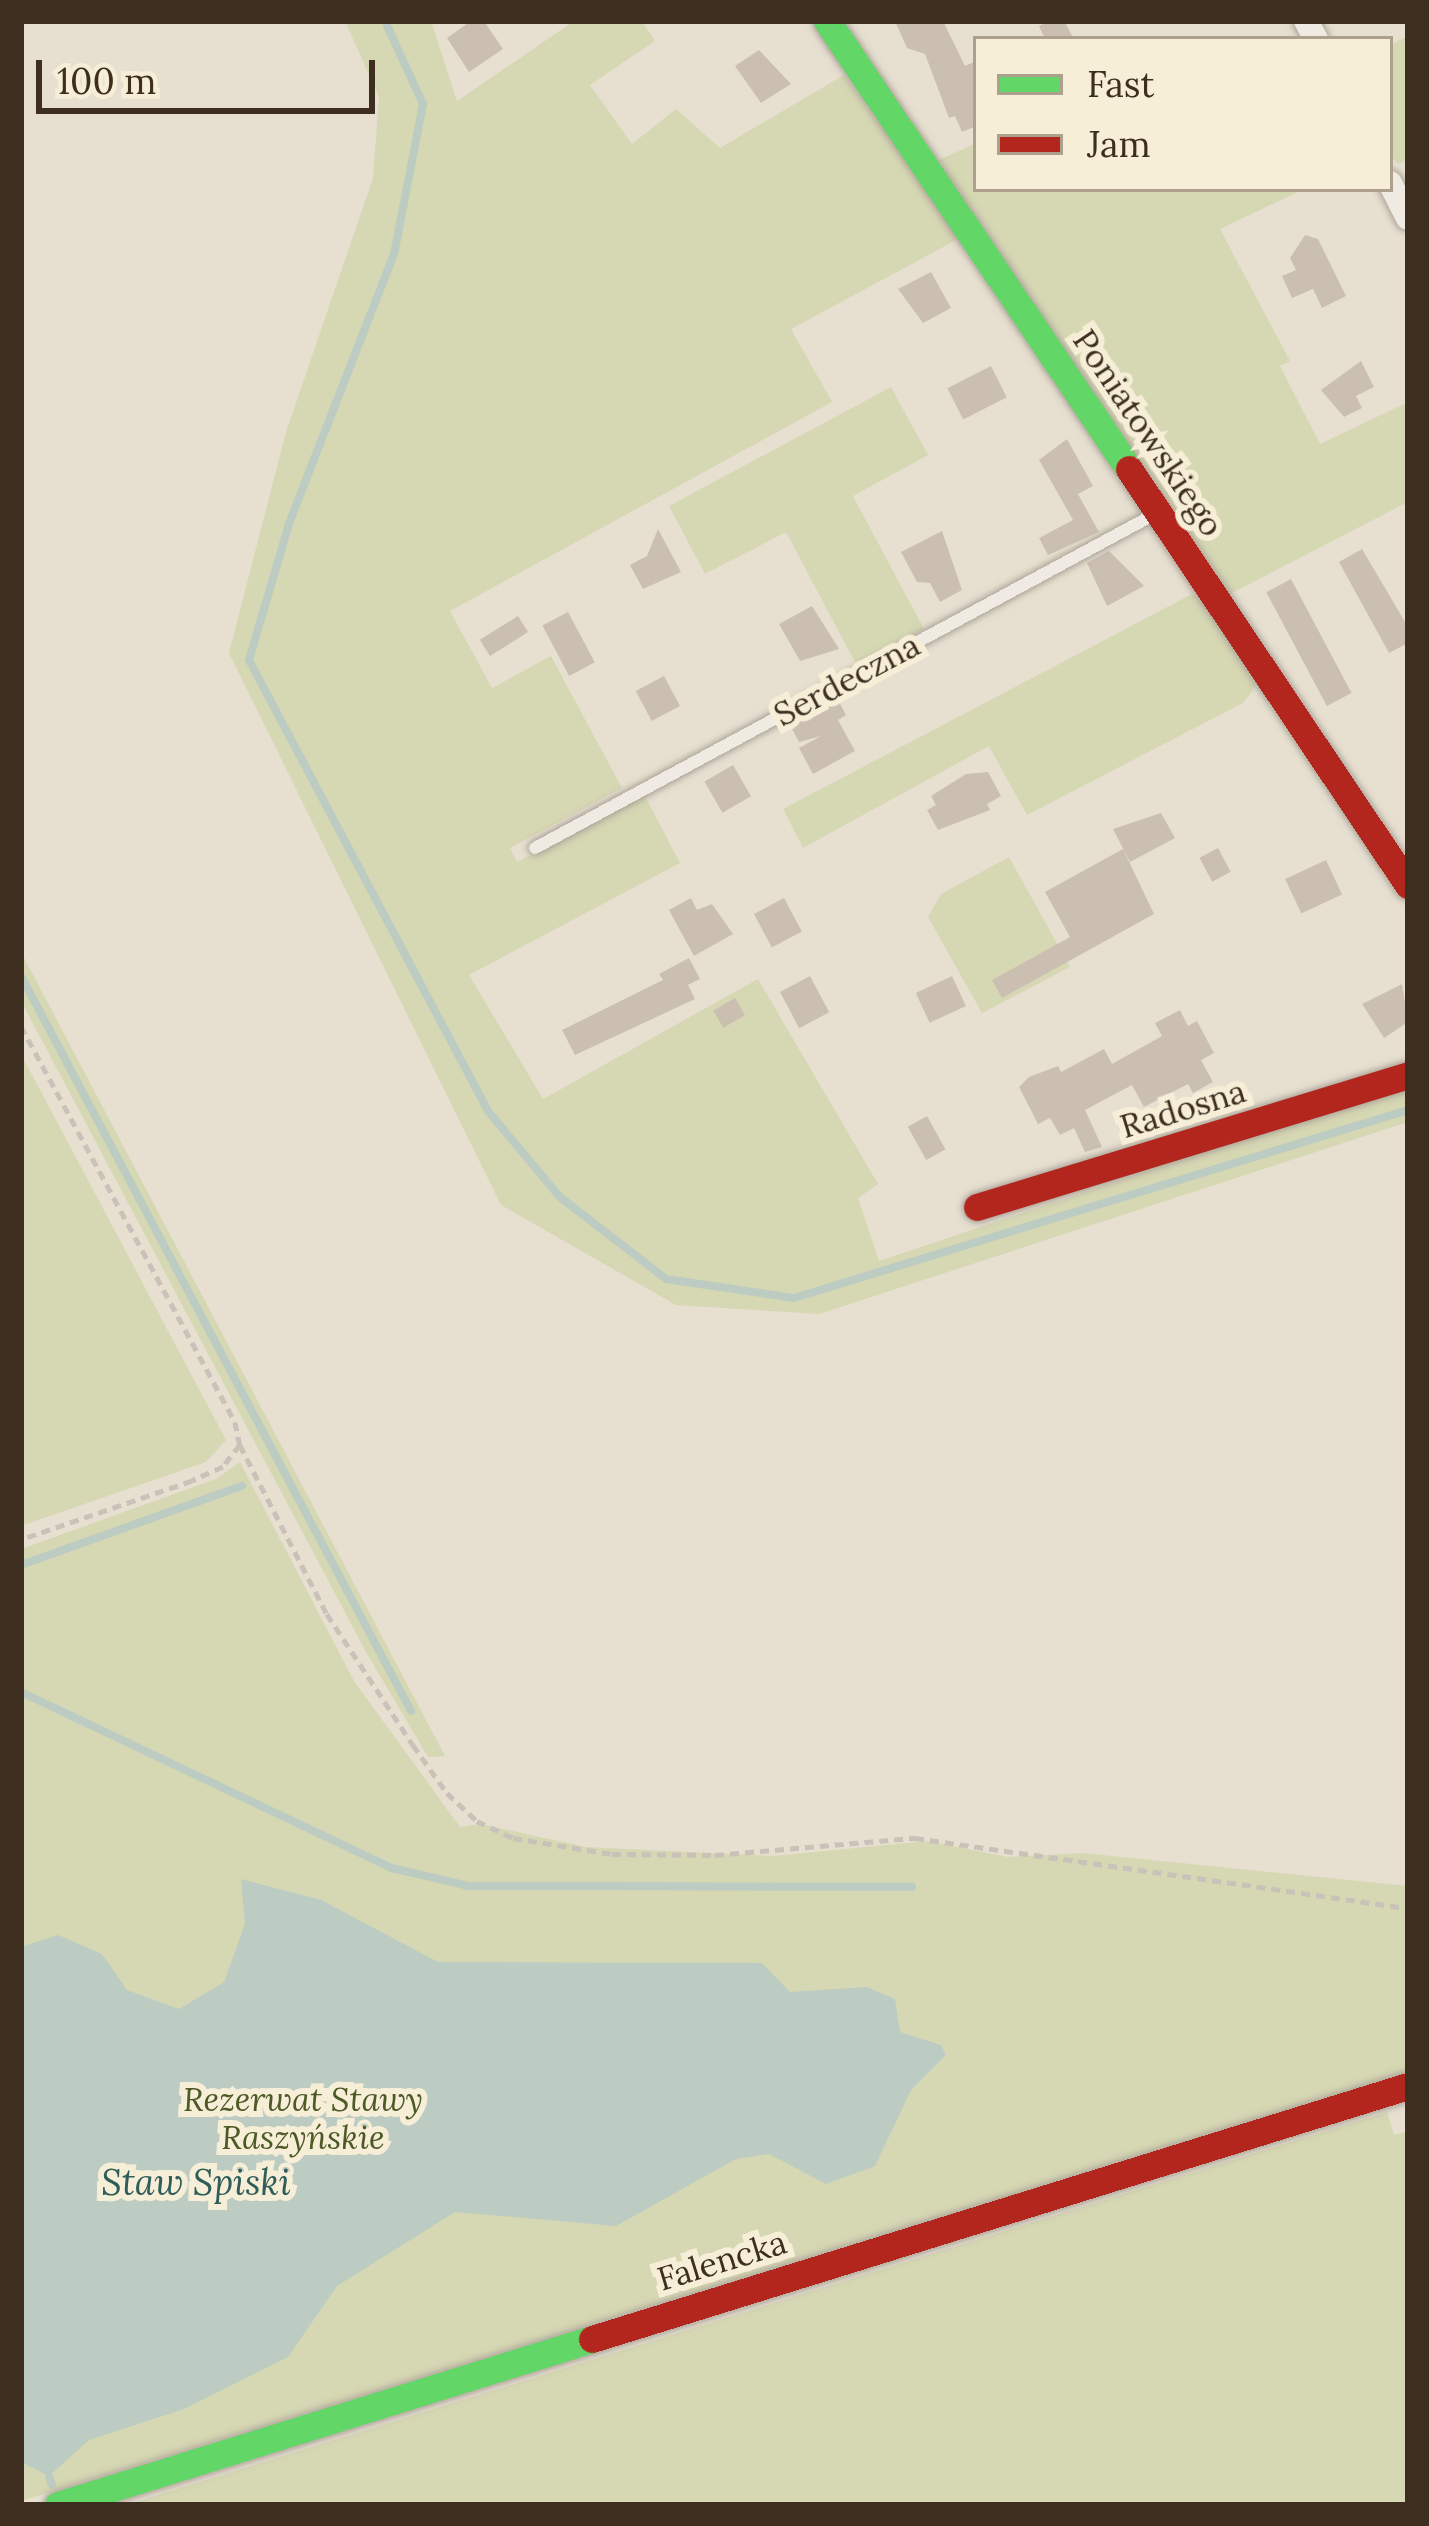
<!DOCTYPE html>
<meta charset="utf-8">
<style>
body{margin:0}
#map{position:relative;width:1429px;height:2526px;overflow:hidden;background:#e7e0d1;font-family:Lora,serif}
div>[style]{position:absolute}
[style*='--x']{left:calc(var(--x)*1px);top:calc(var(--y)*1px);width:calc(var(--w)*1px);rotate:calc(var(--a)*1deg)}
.green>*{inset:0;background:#d6d7b3}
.water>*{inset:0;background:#bcccc2}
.stream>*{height:8px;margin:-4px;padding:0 4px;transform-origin:4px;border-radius:4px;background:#bcccc2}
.building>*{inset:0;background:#cbbfb2;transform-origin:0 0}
.path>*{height:4.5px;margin-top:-2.25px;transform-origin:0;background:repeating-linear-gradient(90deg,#c8c2b9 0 9px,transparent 0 15px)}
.roads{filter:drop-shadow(0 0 3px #ada599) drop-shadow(0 0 3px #ada599)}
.lane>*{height:12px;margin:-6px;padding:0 6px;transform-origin:6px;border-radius:6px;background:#efebe3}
.street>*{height:24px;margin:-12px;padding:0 12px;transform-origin:12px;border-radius:12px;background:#efebe3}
.fast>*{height:27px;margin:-13.5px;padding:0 13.5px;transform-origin:13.5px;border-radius:13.5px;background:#63d668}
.jam>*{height:27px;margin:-13.5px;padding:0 13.5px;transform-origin:13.5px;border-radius:13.5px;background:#b3261e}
span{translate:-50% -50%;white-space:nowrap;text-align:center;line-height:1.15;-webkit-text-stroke:12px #f7eed8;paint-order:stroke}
.street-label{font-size:33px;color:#3d2e20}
.park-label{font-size:33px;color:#4d5a26;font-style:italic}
.water-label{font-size:36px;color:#2f5d5a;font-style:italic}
.frame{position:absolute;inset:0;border:24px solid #3d2e20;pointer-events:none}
.legend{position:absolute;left:973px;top:36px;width:420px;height:156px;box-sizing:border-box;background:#f7eed8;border:3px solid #ada18e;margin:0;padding:15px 21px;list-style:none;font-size:36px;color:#3d2e20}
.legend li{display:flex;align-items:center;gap:24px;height:60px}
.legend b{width:60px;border:3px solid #ada18e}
.scale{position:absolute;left:36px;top:60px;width:339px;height:54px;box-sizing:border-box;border:6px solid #3d2e20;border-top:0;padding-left:15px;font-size:36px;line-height:42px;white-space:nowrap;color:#3d2e20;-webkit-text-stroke:9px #f7eed8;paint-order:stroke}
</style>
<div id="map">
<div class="green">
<div style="clip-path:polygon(345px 21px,431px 21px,457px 101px,574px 21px,642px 21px,655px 41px,590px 85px,632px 144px,676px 109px,720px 148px,844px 75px,960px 238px,791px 329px,832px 402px,450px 611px,492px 688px,551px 656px,622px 788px,510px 848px,517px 862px,645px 796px,680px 863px,469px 975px,543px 1099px,758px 979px,878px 1184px,858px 1198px,879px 1261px,1408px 1084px,1408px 1122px,819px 1314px,676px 1305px,501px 1205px,229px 653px,286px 432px,373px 178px,379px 97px)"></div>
<div style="clip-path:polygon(1408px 36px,1408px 160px,1398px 164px,1390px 155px,1390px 45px)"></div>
<div style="clip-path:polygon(976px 143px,976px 189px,1304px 189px,1220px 229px,1290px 361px,1280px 366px,1320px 444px,1408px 402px,1408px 502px,1226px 596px,939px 160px)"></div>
<div style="clip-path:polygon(891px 387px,928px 455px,853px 496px,924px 629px,857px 666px,786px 532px,705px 574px,669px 506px)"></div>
<div style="clip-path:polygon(1192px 594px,1204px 599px,1256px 686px,1243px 703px,1027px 815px,989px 746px,803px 848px,783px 809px)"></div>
<div style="clip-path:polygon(1009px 857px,1070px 967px,982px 1013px,928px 917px,941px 894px)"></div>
<div style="clip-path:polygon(21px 952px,445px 1756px,428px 1757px,366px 1652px,21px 1001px)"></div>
<div style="clip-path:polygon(21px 1054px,226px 1440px,206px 1462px,21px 1526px)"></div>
<div style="clip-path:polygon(240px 1462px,354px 1681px,460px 1827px,480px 1824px,586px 1847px,773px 1856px,927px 1841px,1008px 1857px,1083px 1853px,1408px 1886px,1408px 2072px,21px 2501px,21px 1549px,216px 1479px)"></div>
<div style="clip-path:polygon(1387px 2112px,1394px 2135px,1408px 2131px,1408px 2505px,126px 2505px)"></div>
</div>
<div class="water">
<div style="clip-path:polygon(241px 1879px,321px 1900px,438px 1962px,762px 1963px,790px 1992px,867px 1987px,895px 1999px,900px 2032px,941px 2045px,946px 2055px,911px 2090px,875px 2166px,826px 2184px,769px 2154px,736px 2159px,616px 2226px,455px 2212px,337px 2286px,288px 2357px,184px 2409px,89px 2440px,49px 2476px,21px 2462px,21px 1947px,58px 1935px,102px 1954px,127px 1990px,179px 2009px,224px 1982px,245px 1924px)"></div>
</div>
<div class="stream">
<div style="--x:385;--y:21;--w:91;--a:65.4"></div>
<div style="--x:423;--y:104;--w:153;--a:100.9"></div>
<div style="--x:394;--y:254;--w:290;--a:111.3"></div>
<div style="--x:289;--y:524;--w:142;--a:106.4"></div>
<div style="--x:249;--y:660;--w:510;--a:62.08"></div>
<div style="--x:488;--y:1111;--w:112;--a:50.1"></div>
<div style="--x:560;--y:1197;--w:134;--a:37.7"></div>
<div style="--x:666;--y:1279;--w:129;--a:8.4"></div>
<div style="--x:794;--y:1298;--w:642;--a:-17.02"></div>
<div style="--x:21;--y:976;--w:832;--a:62.05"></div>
<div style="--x:21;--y:1565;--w:235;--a:-19.7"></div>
<div style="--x:21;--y:1692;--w:411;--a:25.4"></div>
<div style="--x:392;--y:1868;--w:78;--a:13.3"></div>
<div style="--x:468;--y:1886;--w:444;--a:0.1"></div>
<div style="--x:49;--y:2476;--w:9;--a:72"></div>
</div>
<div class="building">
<div style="clip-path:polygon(471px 21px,484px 21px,503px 49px,469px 72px,447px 38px)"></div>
<div style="clip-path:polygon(895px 21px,943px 21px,965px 66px,976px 61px,976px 126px,962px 132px,955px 116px,949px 118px,925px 54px,907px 48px)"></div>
<div style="clip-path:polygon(1049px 21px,1064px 21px,1074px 39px,1045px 39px,1039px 26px)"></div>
<div style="clip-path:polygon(759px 50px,791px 84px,761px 103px,735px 66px)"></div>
<div style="clip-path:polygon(1305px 235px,1318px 239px,1346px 296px,1322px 308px,1313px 289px,1292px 298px,1282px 276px,1296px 270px,1290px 258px)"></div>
<div style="clip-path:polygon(931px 272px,951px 308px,923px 323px,898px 289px)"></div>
<div style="clip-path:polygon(1361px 361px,1374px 387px,1356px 396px,1362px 408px,1344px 417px,1321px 390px)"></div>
<div style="left:991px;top:366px;width:35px;height:49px;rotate:63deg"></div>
<div style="clip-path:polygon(1067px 439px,1093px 486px,1078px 494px,1099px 532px,1048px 555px,1039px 538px,1073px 520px,1039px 460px)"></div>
<div style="clip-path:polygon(658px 529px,681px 572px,643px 589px,630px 565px,647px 556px)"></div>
<div style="clip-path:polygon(942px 531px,962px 590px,940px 602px,930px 583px,917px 582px,901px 552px)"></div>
<div style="clip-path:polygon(1362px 549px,1408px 627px,1408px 643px,1389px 653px,1339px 562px)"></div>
<div style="clip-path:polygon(1109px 551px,1144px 586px,1107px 606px,1087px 563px)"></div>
<div style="left:1291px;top:579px;width:129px;height:28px;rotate:62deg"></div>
<div style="clip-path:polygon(812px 606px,839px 649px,800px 661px,779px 624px)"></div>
<div style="left:568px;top:612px;width:57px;height:29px;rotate:62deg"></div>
<div style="left:518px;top:616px;width:19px;height:45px;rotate:58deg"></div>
<div style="left:664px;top:676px;width:34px;height:32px;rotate:62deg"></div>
<div style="clip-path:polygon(838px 700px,846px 715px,838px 720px,855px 751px,813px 774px,799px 748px,821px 736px,799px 742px,791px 727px)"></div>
<div style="left:733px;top:765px;width:36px;height:33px;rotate:60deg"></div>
<div style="clip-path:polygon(988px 772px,1001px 796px,987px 804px,990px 810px,938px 830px,927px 810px,936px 805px,931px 796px,966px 774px)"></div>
<div style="clip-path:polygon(1161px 813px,1175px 838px,1130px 862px,1113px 829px)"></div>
<div style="left:1218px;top:848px;width:27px;height:21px;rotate:62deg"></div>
<div style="clip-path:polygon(1123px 849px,1154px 914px,1002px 998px,992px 980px,1070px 937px,1045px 892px)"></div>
<div style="left:1326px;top:860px;width:38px;height:45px;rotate:65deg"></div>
<div style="clip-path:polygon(691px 898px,697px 910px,712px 904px,733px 934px,694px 956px,669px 910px)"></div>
<div style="left:784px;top:898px;width:38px;height:34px;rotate:62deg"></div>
<div style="clip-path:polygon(689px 958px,700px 979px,688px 985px,695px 999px,575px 1055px,562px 1030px,663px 980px,659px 974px)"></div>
<div style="left:810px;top:976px;width:41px;height:34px;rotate:62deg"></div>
<div style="left:952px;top:976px;width:33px;height:40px;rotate:65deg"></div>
<div style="clip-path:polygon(1402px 984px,1408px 1022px,1384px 1038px,1362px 1004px)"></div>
<div style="left:735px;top:998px;width:20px;height:25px;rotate:60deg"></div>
<div style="clip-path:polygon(1180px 1010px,1188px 1026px,1197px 1021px,1214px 1053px,1201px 1060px,1213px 1082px,1193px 1093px,1188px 1084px,1144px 1107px,1132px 1085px,1085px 1110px,1102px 1147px,1085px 1152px,1074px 1128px,1060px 1135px,1050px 1118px,1038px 1124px,1019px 1087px,1029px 1077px,1058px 1066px,1061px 1072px,1104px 1049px,1112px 1064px,1162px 1036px,1155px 1023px)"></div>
<div style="left:927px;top:1116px;width:38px;height:22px;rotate:61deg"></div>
</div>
<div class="path">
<div style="--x:21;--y:1026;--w:450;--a:61.6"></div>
<div style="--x:235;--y:1422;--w:24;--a:78"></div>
<div style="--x:240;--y:1445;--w:28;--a:128"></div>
<div style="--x:223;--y:1467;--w:34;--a:156"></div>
<div style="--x:192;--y:1481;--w:181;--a:161"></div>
<div style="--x:240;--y:1445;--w:190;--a:62.8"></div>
<div style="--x:327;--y:1614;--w:157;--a:56.7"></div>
<div style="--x:413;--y:1745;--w:59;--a:54.7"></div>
<div style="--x:447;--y:1793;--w:41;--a:43"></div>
<div style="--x:477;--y:1821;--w:40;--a:25"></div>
<div style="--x:513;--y:1838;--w:100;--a:9.2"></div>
<div style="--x:612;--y:1854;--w:103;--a:0.6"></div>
<div style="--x:715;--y:1855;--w:201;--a:-4.9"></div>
<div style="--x:915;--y:1838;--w:498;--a:8.1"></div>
</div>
<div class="roads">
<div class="lane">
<div style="--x:535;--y:848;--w:706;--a:-28.31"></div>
</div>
<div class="street">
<div style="--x:1306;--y:21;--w:21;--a:61"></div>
<div style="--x:1390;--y:183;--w:39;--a:63"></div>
</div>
<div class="fast">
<div style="--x:827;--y:21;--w:540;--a:56.02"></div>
<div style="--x:58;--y:2505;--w:559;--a:-17.27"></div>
</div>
<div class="jam">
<div style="--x:1129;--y:469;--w:501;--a:56.15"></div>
<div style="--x:977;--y:1207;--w:451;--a:-17"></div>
<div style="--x:592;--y:2339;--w:854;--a:-17.23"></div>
</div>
</div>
<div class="street-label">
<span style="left:1148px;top:433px;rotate:56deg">Poniatowskiego</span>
<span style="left:847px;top:680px;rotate:-28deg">Serdeczna</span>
<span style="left:1183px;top:1109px;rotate:-17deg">Radosna</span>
<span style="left:722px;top:2261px;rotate:-17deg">Falencka</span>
</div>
<div class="park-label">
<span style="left:303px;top:2119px">Rezerwat Stawy<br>Raszyńskie</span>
</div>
<div class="water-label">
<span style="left:196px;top:2183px">Staw Spiski</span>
</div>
<div class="frame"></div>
<ul class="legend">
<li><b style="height:15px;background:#63d668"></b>Fast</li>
<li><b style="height:15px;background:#b3261e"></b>Jam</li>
</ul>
<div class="scale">100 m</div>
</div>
